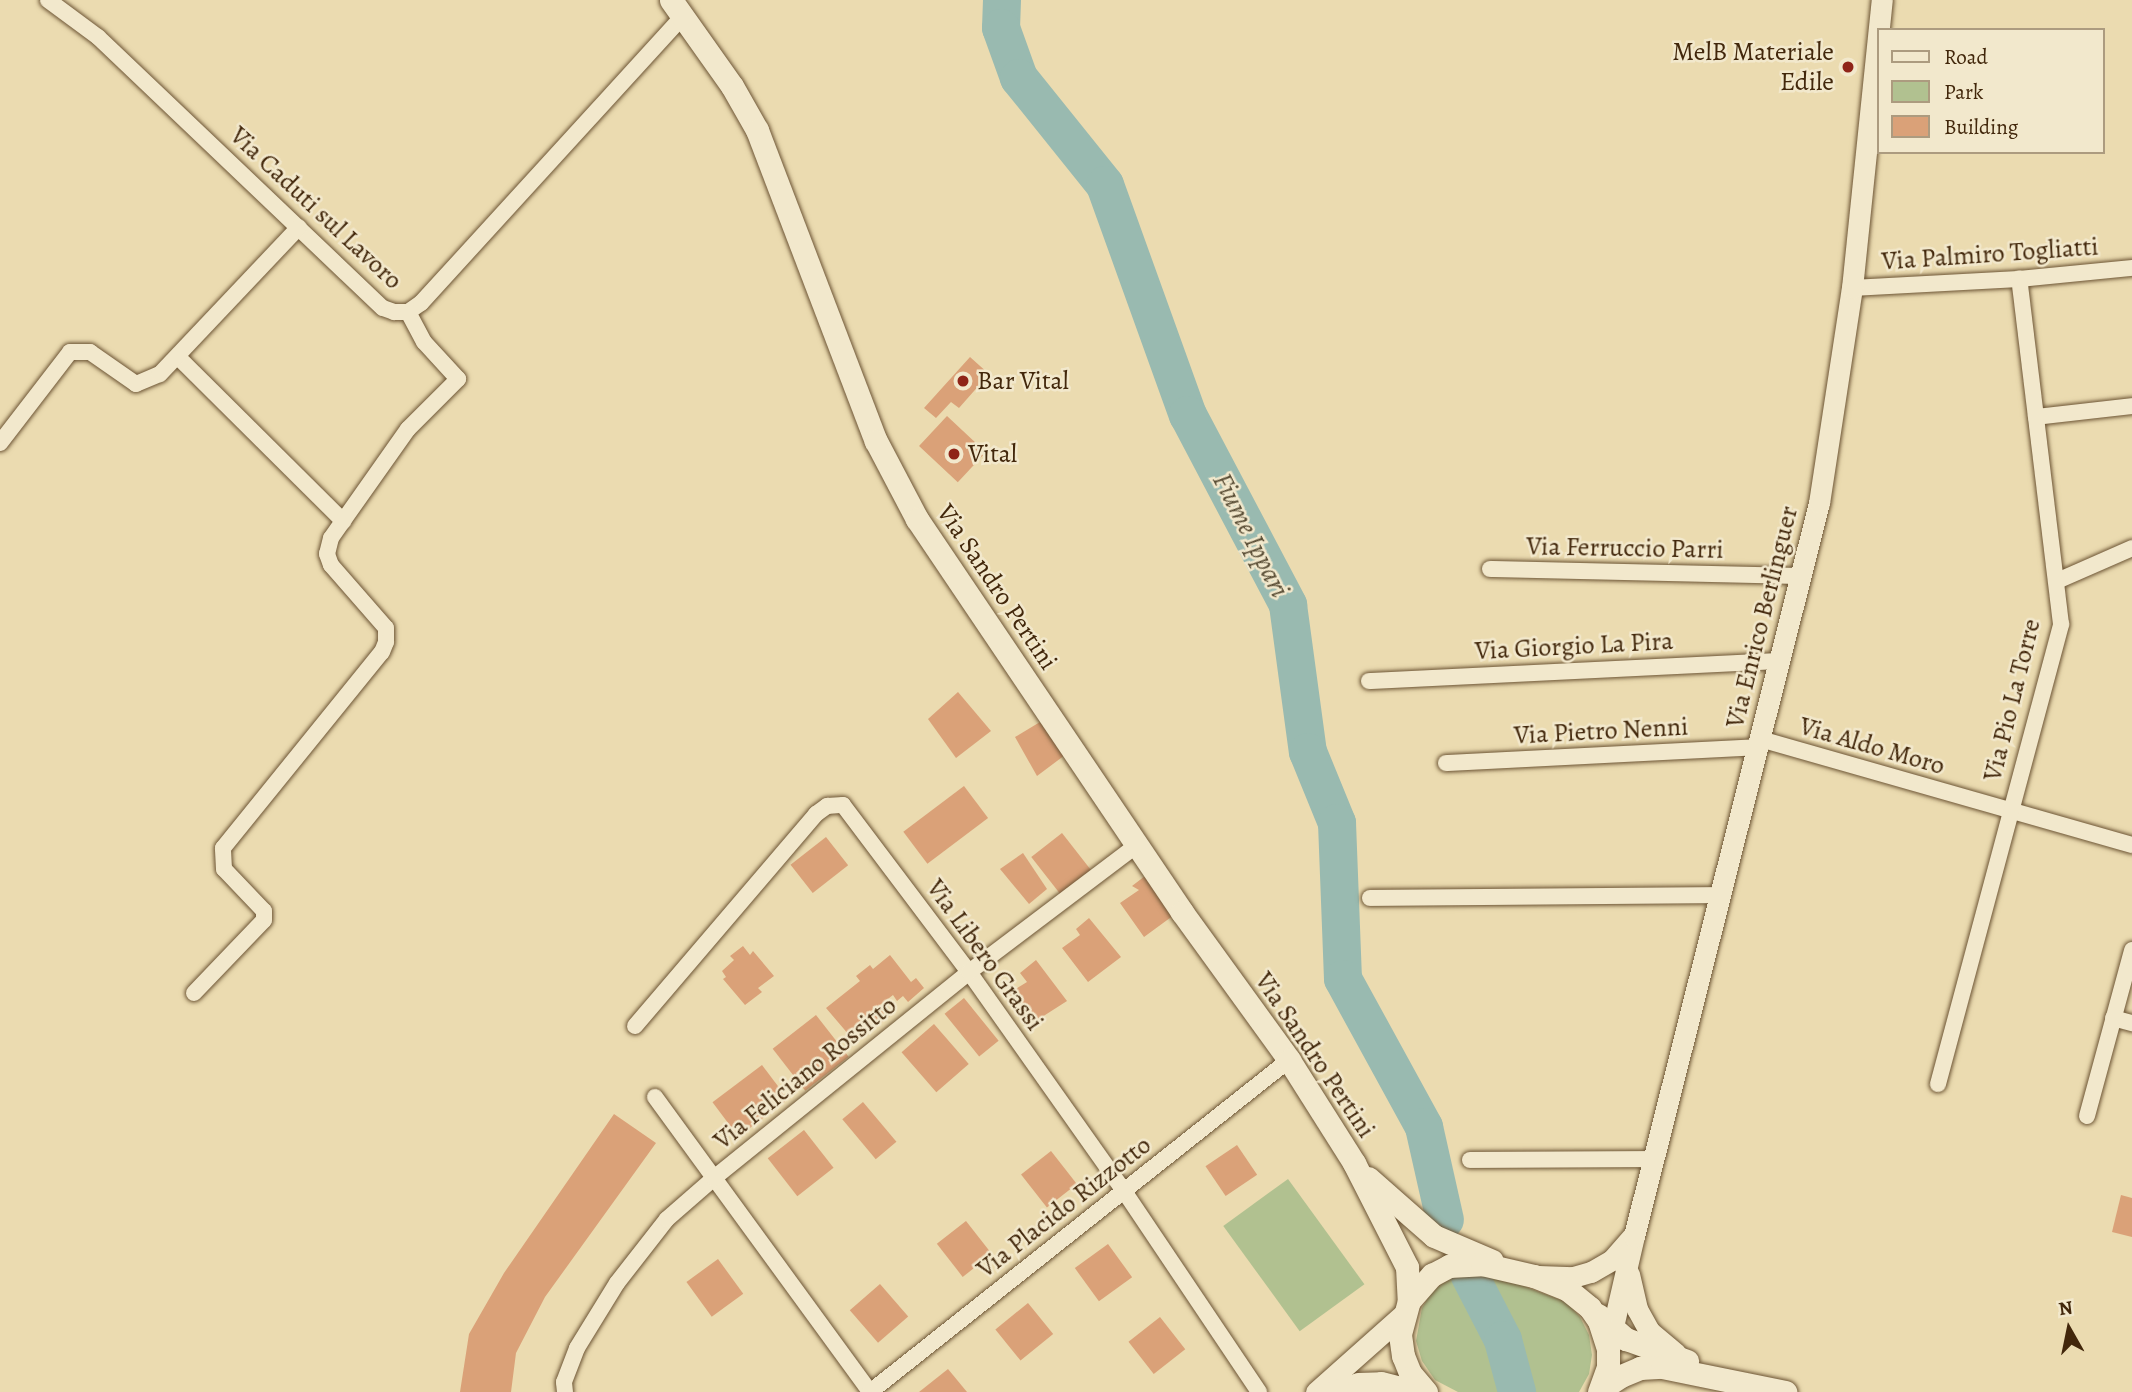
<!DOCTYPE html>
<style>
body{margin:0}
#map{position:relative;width:2132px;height:1392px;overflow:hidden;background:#ebdbb0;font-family:Alegreya,serif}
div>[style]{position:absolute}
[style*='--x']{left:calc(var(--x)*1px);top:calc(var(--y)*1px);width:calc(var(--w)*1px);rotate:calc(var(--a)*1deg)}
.green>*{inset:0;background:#b1c190;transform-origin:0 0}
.river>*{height:38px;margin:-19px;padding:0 19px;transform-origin:19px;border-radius:19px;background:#99bab0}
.building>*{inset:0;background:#daa178;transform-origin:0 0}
.roads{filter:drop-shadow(0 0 2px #6c5434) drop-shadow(0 0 2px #6c5434)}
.minor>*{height:16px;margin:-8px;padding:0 8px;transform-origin:8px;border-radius:8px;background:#f2e8cc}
.tertiary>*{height:21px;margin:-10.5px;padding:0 10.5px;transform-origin:10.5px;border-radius:10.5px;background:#f2e8cc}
.secondary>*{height:23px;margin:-11.5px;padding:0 11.5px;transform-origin:11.5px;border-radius:11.5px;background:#f2e8cc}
.dots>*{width:19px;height:19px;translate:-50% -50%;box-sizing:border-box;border:4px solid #f2e8cc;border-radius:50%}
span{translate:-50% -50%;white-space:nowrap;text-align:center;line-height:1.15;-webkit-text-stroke:5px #f2e8cc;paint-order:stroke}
.poi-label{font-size:26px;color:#42270b}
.right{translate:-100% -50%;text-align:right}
.left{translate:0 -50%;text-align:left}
.street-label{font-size:26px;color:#42270b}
.water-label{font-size:28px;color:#584c34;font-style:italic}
.legend{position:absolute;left:1877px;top:28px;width:228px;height:126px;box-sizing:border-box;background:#f2e8cc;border:2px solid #ac9b7f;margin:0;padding:9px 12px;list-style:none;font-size:21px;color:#42270b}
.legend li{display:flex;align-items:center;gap:14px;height:35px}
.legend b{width:35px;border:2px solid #ac9b7f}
.north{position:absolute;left:2034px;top:1294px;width:70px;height:70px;-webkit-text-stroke:5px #f2e8cc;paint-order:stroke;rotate:351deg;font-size:19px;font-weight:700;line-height:28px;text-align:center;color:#42270b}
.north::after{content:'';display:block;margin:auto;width:24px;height:32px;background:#42270b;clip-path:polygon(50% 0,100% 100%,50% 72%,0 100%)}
</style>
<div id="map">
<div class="green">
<div style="left:1288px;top:1179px;width:130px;height:80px;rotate:54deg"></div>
<div style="clip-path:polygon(1478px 1274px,1499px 1277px,1566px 1302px,1580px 1317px,1589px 1335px,1592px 1355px,1589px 1374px,1579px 1392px,1458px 1392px,1435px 1380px,1422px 1361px,1416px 1341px,1422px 1308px,1431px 1293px,1444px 1282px,1461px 1275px)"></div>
</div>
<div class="river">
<div style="--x:1002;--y:0;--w:28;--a:92"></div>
<div style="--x:1001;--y:28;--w:53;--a:70.2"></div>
<div style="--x:1019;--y:78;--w:137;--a:51.2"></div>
<div style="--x:1105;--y:185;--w:245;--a:70.2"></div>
<div style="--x:1188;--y:415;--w:215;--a:62.2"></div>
<div style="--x:1288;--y:605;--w:148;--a:82.3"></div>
<div style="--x:1308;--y:752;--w:77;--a:67.8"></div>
<div style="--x:1337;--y:823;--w:156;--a:87.8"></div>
<div style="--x:1343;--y:979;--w:169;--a:61.3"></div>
<div style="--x:1424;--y:1127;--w:95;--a:77.3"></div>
<div style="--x:1469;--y:1274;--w:74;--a:62.7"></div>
<div style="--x:1503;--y:1340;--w:54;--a:74.9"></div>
</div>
<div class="building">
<div style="clip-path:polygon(970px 357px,989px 374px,959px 408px,951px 402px,936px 418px,924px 408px)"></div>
<div style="left:947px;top:416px;width:53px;height:41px;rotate:43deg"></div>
<div style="clip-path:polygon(958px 692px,991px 731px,956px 758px,928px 719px)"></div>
<div style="clip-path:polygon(1040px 722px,1065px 755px,1037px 776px,1015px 737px)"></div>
<div style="left:964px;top:786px;width:40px;height:76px;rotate:53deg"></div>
<div style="left:1062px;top:833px;width:54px;height:39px;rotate:52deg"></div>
<div style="left:826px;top:837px;width:36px;height:45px;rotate:52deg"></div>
<div style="clip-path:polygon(1023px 853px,1047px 889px,1029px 904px,1000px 869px)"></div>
<div style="clip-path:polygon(1145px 876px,1174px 915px,1144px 937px,1120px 903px,1139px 890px,1132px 886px)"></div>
<div style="clip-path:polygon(1089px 918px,1121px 957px,1088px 982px,1062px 948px,1080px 935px,1076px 929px)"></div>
<div style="clip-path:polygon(743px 946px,750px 955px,753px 951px,774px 976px,758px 988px,762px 992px,745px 1005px,723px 979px,726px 977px,722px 971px,734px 960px,730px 956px)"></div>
<div style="clip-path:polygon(890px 955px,911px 982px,916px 978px,924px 988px,908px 1002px,903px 996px,897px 1001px,893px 995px,880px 1005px,890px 1016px,855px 1042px,826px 1008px,860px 981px,856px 976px,870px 965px,873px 969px)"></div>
<div style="clip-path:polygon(1036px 960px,1067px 1001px,1031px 1024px,1009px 993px,1027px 982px,1020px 973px)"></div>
<div style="left:964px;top:998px;width:55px;height:25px;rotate:51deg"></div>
<div style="left:816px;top:1015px;width:53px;height:55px;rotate:52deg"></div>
<div style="left:934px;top:1024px;width:53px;height:43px;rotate:49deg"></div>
<div style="left:762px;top:1065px;width:43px;height:62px;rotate:53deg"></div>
<div style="left:863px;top:1102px;width:52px;height:27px;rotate:50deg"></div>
<div style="clip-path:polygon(614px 1114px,656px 1143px,545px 1297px,516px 1353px,511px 1392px,460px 1392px,469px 1334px,504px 1273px)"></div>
<div style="left:804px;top:1130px;width:48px;height:46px;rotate:52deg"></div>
<div style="left:1237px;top:1145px;width:36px;height:38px;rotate:56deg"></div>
<div style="left:1051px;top:1151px;width:42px;height:38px;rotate:52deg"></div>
<div style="clip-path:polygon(2121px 1195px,2132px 1198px,2132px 1237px,2112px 1232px)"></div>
<div style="left:966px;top:1221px;width:42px;height:37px;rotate:52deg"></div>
<div style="left:1108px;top:1244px;width:41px;height:41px;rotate:54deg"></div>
<div style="left:718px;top:1259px;width:43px;height:39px;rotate:54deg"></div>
<div style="left:880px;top:1284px;width:43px;height:40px;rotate:49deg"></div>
<div style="left:1028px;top:1303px;width:40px;height:42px;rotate:51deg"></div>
<div style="left:1160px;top:1317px;width:41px;height:40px;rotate:52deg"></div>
<div style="clip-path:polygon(948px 1369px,967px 1392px,919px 1392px)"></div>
</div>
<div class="roads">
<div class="minor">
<div style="--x:48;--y:0;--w:62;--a:36.5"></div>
<div style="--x:98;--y:37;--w:393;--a:43.6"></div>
<div style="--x:383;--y:308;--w:12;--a:20"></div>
<div style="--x:394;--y:312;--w:14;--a:0"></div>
<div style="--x:408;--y:312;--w:16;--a:-35"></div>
<div style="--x:421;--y:303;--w:390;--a:-47.6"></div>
<div style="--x:1852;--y:288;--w:167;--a:-3.1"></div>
<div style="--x:2019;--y:279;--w:114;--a:-5.6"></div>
<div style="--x:178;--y:357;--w:233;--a:44.8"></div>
<div style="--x:2036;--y:417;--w:97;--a:-6.5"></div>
<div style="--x:0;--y:443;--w:115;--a:-52.4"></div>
<div style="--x:70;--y:352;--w:20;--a:0"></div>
<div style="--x:90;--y:352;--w:56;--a:34.8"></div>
<div style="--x:136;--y:384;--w:26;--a:-23"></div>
<div style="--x:160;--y:374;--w:202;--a:-46.6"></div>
<div style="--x:1490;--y:569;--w:312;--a:1.3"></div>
<div style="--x:2057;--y:581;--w:82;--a:-23.7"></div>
<div style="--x:1369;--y:681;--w:412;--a:-2.8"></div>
<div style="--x:1760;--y:739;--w:387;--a:15.9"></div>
<div style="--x:1446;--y:763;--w:312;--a:-2.9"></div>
<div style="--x:1370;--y:898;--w:350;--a:-0.5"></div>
<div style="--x:194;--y:993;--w:101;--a:-46.2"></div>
<div style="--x:264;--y:920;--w:9;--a:-90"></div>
<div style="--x:264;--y:911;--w:58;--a:-133.6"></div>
<div style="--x:224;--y:869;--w:21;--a:-93"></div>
<div style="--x:223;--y:848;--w:252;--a:-51"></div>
<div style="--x:382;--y:652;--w:11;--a:-68"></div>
<div style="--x:386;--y:642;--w:14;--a:-90"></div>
<div style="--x:386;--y:628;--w:84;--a:-131.1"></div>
<div style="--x:331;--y:565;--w:12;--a:-110"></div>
<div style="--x:327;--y:554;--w:16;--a:-76"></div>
<div style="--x:331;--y:538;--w:133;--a:-54.8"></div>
<div style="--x:408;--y:429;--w:71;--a:-45"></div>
<div style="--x:458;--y:379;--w:50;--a:-132.6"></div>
<div style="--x:424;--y:342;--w:34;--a:-118"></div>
<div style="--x:2113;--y:1018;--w:20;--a:15"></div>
<div style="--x:635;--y:1026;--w:279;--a:-49.5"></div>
<div style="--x:816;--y:814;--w:14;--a:-36"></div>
<div style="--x:827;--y:806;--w:16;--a:-4"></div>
<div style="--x:843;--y:805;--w:209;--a:53"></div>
<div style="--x:969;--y:972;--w:268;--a:54.7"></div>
<div style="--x:1124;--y:1191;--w:242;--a:56.1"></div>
<div style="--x:1938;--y:1084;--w:476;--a:-75"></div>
<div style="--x:2061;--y:624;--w:348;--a:-96.9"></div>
<div style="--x:655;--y:1097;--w:365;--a:53.9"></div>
<div style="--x:2087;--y:1116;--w:172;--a:-74.8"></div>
<div style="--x:1470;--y:1160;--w:183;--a:-0.3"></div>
<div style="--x:565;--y:1392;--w:10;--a:-96"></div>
<div style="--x:564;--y:1382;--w:36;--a:-69"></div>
<div style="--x:577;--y:1348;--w:76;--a:-58.4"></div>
<div style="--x:617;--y:1283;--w:81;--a:-52"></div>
<div style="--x:667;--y:1219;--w:62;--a:-41.1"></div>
<div style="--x:714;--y:1178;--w:328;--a:-38.9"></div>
<div style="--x:969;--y:972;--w:212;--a:-37.1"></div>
<div style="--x:870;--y:1392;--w:535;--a:-38.39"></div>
</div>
<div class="tertiary">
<div style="--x:1629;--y:1274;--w:36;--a:77"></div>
<div style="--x:1637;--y:1309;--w:25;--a:61"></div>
<div style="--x:1649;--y:1331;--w:35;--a:40"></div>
<div style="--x:1538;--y:1276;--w:35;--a:2"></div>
<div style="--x:1573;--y:1277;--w:19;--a:-16"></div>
<div style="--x:1591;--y:1272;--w:24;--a:-30"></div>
<div style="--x:1612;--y:1260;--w:30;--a:-49"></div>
<div style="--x:1609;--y:1344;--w:111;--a:-77"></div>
<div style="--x:1634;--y:1236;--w:756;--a:-75.84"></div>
<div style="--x:1819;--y:503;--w:218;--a:-81.3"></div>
<div style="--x:1852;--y:288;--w:290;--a:-84.1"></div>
<div style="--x:1316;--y:1392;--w:118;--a:-41.6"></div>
<div style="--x:1331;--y:1392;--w:28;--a:-18"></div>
<div style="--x:1358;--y:1383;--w:23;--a:-2"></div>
<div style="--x:1381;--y:1382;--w:40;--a:14.4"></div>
</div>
<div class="secondary">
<div style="--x:671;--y:0;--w:105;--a:54.7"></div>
<div style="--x:732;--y:86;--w:51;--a:60.4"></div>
<div style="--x:757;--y:130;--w:333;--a:69.1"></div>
<div style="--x:876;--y:441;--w:88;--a:62.3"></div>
<div style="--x:917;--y:519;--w:474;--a:56"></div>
<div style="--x:1182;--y:912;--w:183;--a:54.1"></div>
<div style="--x:1289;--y:1060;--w:122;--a:57.7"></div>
<div style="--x:1354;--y:1163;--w:117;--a:63"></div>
<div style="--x:1407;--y:1267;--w:34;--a:87"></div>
<div style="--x:1368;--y:1178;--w:88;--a:41.3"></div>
<div style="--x:1434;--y:1236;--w:63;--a:23.3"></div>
<div style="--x:1598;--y:1315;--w:37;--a:41"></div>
<div style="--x:1626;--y:1339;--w:65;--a:19.8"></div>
<div style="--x:1601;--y:1389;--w:24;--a:-33"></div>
<div style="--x:1621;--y:1376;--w:21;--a:-23"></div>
<div style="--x:1640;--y:1368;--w:22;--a:-3"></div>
<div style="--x:1662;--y:1367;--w:126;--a:11.5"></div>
<div style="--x:1426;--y:1392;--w:25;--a:-130"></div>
<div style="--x:1410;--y:1373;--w:18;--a:-112"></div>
<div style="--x:1403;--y:1356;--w:22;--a:-98"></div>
<div style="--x:1400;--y:1334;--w:34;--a:-75"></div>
<div style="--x:1409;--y:1301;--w:35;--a:-49"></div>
<div style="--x:1432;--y:1275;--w:19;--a:-28"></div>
<div style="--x:1449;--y:1266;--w:33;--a:-3"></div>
<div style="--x:1482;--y:1264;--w:53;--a:13"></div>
<div style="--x:1534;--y:1276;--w:37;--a:22"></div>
<div style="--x:1568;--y:1290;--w:28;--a:39"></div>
<div style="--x:1590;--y:1308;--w:16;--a:55"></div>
<div style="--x:1599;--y:1321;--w:29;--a:72"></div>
<div style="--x:1608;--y:1349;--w:18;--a:90"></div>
<div style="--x:1608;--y:1367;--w:27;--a:110"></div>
</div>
</div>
<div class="dots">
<div style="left:1848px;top:67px;background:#8f2418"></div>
<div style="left:963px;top:381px;background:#8f2418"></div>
<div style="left:954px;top:454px;background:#8f2418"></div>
</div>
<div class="poi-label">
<span class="right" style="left:1834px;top:67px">MelB Materiale<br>Edile</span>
<span class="left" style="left:977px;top:381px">Bar Vital</span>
<span class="left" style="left:968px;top:454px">Vital</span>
</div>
<div class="street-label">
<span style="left:316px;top:208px;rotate:43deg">Via Caduti sul Lavoro</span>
<span style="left:1990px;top:254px;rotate:-4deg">Via Palmiro Togliatti</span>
<span style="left:1625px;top:548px;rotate:1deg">Via Ferruccio Parri</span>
<span style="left:997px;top:587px;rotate:56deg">Via Sandro Pertini</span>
<span style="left:1762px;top:617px;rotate:-76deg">Via Enrico Berlinguer</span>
<span style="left:1574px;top:646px;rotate:-3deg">Via Giorgio La Pira</span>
<span style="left:2012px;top:700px;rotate:-76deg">Via Pio La Torre</span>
<span style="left:1601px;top:731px;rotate:-3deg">Via Pietro Nenni</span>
<span style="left:1872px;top:746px;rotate:16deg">Via Aldo Moro</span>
<span style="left:985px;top:955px;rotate:54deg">Via Libero Grassi</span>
<span style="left:1315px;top:1055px;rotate:56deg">Via Sandro Pertini</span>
<span style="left:805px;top:1073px;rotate:-39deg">Via Feliciano Rossitto</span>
<span style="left:1064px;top:1207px;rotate:-38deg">Via Placido Rizzotto</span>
</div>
<div class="water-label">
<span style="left:1251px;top:535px;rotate:63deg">Fiume Ippari</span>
</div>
<ul class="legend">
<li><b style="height:9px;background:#f2e8cc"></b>Road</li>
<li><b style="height:19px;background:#b1c190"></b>Park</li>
<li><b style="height:19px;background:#daa178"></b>Building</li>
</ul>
<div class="north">N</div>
</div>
